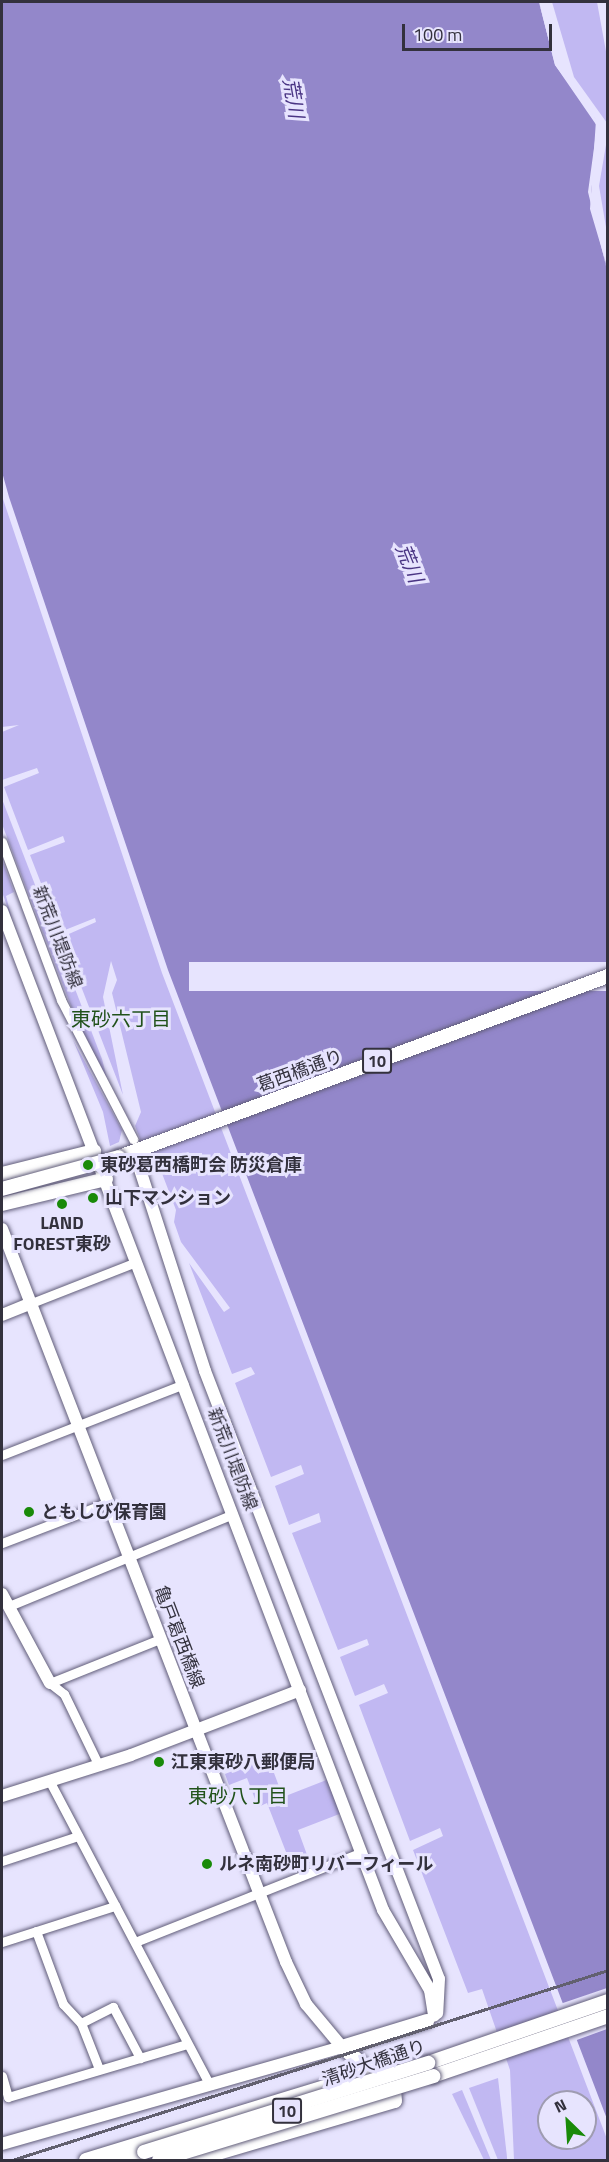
<!DOCTYPE html>
<meta charset="utf-8">
<style>
body{margin:0}
#map{position:relative;width:609px;height:2162px;overflow:hidden;background:#e7e4fe;font-family:"Titillium Web","Noto Sans JP",sans-serif}
div>[style]{position:absolute}
[style*='--x']{left:calc(var(--x)*1px);top:calc(var(--y)*1px);width:calc(var(--w)*1px);rotate:calc(var(--a)*1deg)}
.green>*{inset:0;background:#c1b8f2}
.water>*{inset:0;background:#9387ca}
.pier>*{inset:0;background:#e7e4fe;transform-origin:0 0}
.roads{filter:drop-shadow(0 0 2px #615d79) drop-shadow(0 0 2px #615d79)}
.street>*{height:9px;margin:-4.5px;padding:0 4.5px;transform-origin:4.5px;border-radius:4.5px;background:#fff}
.secondary>*{height:12px;margin:-6px;padding:0 6px;transform-origin:6px;border-radius:6px;background:#fff}
.primary>*{height:14px;margin:-7px;padding:0 7px;transform-origin:7px;border-radius:7px;background:#fff}
.rail>*{height:3px;margin:-1.5px;padding:0 1.5px;transform-origin:1.5px;border-radius:1.5px;background:#62606f}
.bridges{filter:drop-shadow(0 0 2px #615d79) drop-shadow(0 0 2px #615d79)}
.primary-bridge>*{height:14px;margin:-7px;padding:0 7px;transform-origin:7px;border-radius:7px;background:#fff}
.dots>*{width:16px;height:16px;translate:-50% -50%;box-sizing:border-box;border:3px solid #e7e4fe;border-radius:50%}
span{translate:-50% -50%;white-space:nowrap;text-align:center;line-height:1.15;-webkit-text-stroke:6px #e7e4fe;paint-order:stroke}
.shield-label span{padding:2px 4px;background:#e7e4fe;border:2px solid;border-radius:4px;-webkit-text-stroke-width:0}
.shield-label{font-size:16px;color:#33313d;font-weight:700}
.street-label{font-size:18px;color:#33313d}
.poi-label{font-size:18px;color:#33313d;font-weight:700}
.left{translate:0 -50%;text-align:left}
.water-label{font-size:20px;color:#4a3584;font-style:italic}
.neighbourhood-label{font-size:20px;color:#21521b}
.frame{position:absolute;inset:0;border:3px solid #33313d;pointer-events:none}
.north{position:absolute;left:537px;top:2090px;width:60px;height:60px;box-sizing:border-box;background:#e7e4fe;border:2px solid #9f9cb1;border-radius:50%;rotate:335deg;font-size:16px;font-weight:700;line-height:24px;text-align:center;color:#33313d}
.north::after{content:'';display:block;margin:auto;width:21px;height:27px;background:#198a09;clip-path:polygon(50% 0,100% 100%,50% 72%,0 100%)}
.scale{position:absolute;left:402px;top:24px;width:150px;height:27px;box-sizing:border-box;border:3px solid #33313d;border-top:0;padding-left:8px;font-size:18px;line-height:21px;white-space:nowrap;color:#33313d;-webkit-text-stroke:4px #e7e4fe;paint-order:stroke}
</style>
<div id="map">
<div class="green">
<div style="clip-path:polygon(552px 2px,597px 2px,607px 57px,607px 123px,574px 77px)"></div>
<div style="clip-path:polygon(607px 139px,608px 233px,607px 233px,599px 186px)"></div>
<div style="clip-path:polygon(evenodd,2px 496px,162px 973px,607px 2139px,607px 2160px,514px 2160px,510px 2070px,482px 1989px,468px 1993px,413px 1850px,443px 1836px,440px 1828px,410px 1841px,359px 1705px,388px 1693px,384px 1684px,355px 1696px,340px 1657px,369px 1645px,367px 1639px,338px 1650px,292px 1533px,321px 1522px,319px 1513px,289px 1525px,275px 1486px,304px 1474px,301px 1465px,271px 1477px,235px 1383px,255px 1374px,251px 1367px,232px 1374px,189px 1263px,224px 1312px,230px 1308px,181px 1242px,174px 1222px,176px 1210px,158px 1163px,149px 1162px,135px 1126px,141px 1112px,112px 993px,117px 980px,111px 961px,103px 997px,123px 1095px,62px 937px,96px 922px,95px 918px,60px 932px,30px 855px,65px 842px,63px 836px,28px 850px,4px 787px,39px 773px,37px 768px,2px 780px,2px 732px,19px 725px,2px 727px,2px 496px,549px 2102px,585px 2102px,585px 2138px,549px 2138px,549px 2102px)"></div>
<div style="clip-path:polygon(2px 799px,102px 1059px,107px 1078px,80px 1030px,2px 824px)"></div>
<div style="clip-path:polygon(2px 859px,14px 892px,6px 896px,13px 923px,2px 892px)"></div>
<div style="clip-path:polygon(73px 1040px,122px 1130px,119px 1142px,110px 1146px,103px 1112px)"></div>
<div style="clip-path:polygon(268px 1757px,283px 1797px,329px 1779px,342px 1813px,298px 1830px,310px 1863px,293px 1870px,267px 1803px,258px 1807px,247px 1778px,229px 1785px,225px 1774px)"></div>
<div style="clip-path:polygon(498px 2078px,507px 2157px,507px 2160px,498px 2160px,469px 2088px)"></div>
<div style="clip-path:polygon(462px 2090px,491px 2160px,484px 2160px,452px 2094px)"></div>
</div>
<div class="water">
<div style="clip-path:polygon(2px 2px,539px 2px,555px 65px,596px 120px,590px 209px,608px 270px,607px 2119px,168px 970px,9px 497px,2px 472px)"></div>
</div>
<div class="pier">
<div style="clip-path:polygon(539px 2px,558px 64px,600px 125px,591px 192px,607px 270px,588px 192px,597px 126px,555px 65px)"></div>
<div style="left:607px;top:962px;width:29px;height:418px;rotate:90deg"></div>
<div style="clip-path:polygon(607px 1988px,607px 2029px,574px 2041px,560px 2004px)"></div>
</div>
<div class="roads">
<div class="street">
<div style="--x:2;--y:842;--w:169;--a:69.5"></div>
<div style="--x:61;--y:1000;--w:157;--a:62.6"></div>
<div style="--x:29;--y:1304;--w:115;--a:-21.4"></div>
<div style="--x:2;--y:1455;--w:195;--a:-21.3"></div>
<div style="--x:2;--y:1543;--w:112;--a:-20.9"></div>
<div style="--x:9;--y:1606;--w:242;--a:-22.3"></div>
<div style="--x:99;--y:1766;--w:80;--a:-115.9"></div>
<div style="--x:64;--y:1694;--w:18;--a:-142"></div>
<div style="--x:50;--y:1683;--w:118;--a:-21.8"></div>
<div style="--x:50;--y:1782;--w:339;--a:62.2"></div>
<div style="--x:2;--y:1861;--w:80;--a:-18.2"></div>
<div style="--x:36;--y:1931;--w:78;--a:69.7"></div>
<div style="--x:63;--y:2004;--w:26;--a:47"></div>
<div style="--x:81;--y:2023;--w:49;--a:68.6"></div>
<div style="--x:2;--y:1942;--w:119;--a:-17.7"></div>
<div style="--x:135;--y:1942;--w:244;--a:-21.6"></div>
<div style="--x:81;--y:2023;--w:36;--a:-27"></div>
<div style="--x:113;--y:2007;--w:58;--a:62.1"></div>
<div style="--x:2;--y:2076;--w:22;--a:74"></div>
<div style="--x:8;--y:2097;--w:187;--a:-16.5"></div>
</div>
<div class="secondary">
<div style="--x:2;--y:911;--w:1069;--a:69.12"></div>
<div style="--x:383;--y:1910;--w:93;--a:59.6"></div>
<div style="--x:430;--y:1990;--w:26;--a:81"></div>
<div style="--x:134;--y:1151;--w:231;--a:72.1"></div>
<div style="--x:205;--y:1371;--w:651;--a:68.95"></div>
<div style="--x:439;--y:1979;--w:34;--a:93"></div>
<div style="--x:2;--y:1229;--w:786;--a:68.82"></div>
<div style="--x:286;--y:1962;--w:47;--a:64.5"></div>
<div style="--x:306;--y:2004;--w:56;--a:50.1"></div>
<div style="--x:342;--y:2047;--w:354;--a:164.1"></div>
<div style="--x:2;--y:1315;--w:29;--a:-22"></div>
<div style="--x:2;--y:1594;--w:101;--a:61.7"></div>
<div style="--x:2;--y:1796;--w:135;--a:-17.6"></div>
<div style="--x:131;--y:1755;--w:181;--a:-21"></div>
</div>
<div class="primary">
<div style="--x:119;--y:1157;--w:521;--a:-20.31"></div>
<div style="--x:2;--y:1174;--w:95;--a:-14"></div>
<div style="--x:2;--y:1204;--w:107;--a:-13.5"></div>
<div style="--x:342;--y:2047;--w:89;--a:-17"></div>
<div style="--x:428;--y:2063;--w:190;--a:-19"></div>
<div style="--x:433;--y:2076;--w:185;--a:-18.9"></div>
<div style="--x:86;--y:2160;--w:301;--a:-17"></div>
<div style="--x:114;--y:2160;--w:31;--a:-15"></div>
<div style="--x:194;--y:2160;--w:209;--a:-16.4"></div>
<div style="--x:395;--y:2101;--w:11;--a:-95"></div>
<div style="--x:394;--y:2090;--w:67;--a:-140.4"></div>
</div>
</div>
<div class="rail">
<div style="--x:12;--y:2160;--w:626;--a:-17.68"></div>
</div>
<div class="bridges">
<div class="primary-bridge">
<div style="--x:2;--y:1189;--w:121;--a:-15.3"></div>
<div style="--x:144;--y:2152;--w:298;--a:-17.4"></div>
<div style="--x:159;--y:2160;--w:287;--a:-17"></div>
</div>
</div>
<div class="dots">
<div style="left:88px;top:1165px;background:#198a09"></div>
<div style="left:93px;top:1198px;background:#198a09"></div>
<div style="left:62px;top:1204px;background:#198a09"></div>
<div style="left:29px;top:1512px;background:#198a09"></div>
<div style="left:159px;top:1762px;background:#198a09"></div>
<div style="left:207px;top:1864px;background:#198a09"></div>
</div>
<div class="shield-label">
<span style="left:377px;top:1061px">10</span>
<span style="left:287px;top:2111px">10</span>
</div>
<div class="street-label">
<span style="left:57px;top:937px;rotate:69deg">新荒川堤防線</span>
<span style="left:300px;top:1071px;rotate:-20deg">葛西橋通り</span>
<span style="left:232px;top:1459px;rotate:69deg">新荒川堤防線</span>
<span style="left:179px;top:1637px;rotate:69deg">亀戸葛西橋線</span>
<span style="left:374px;top:2063px;rotate:-19deg">清砂大橋通り</span>
</div>
<div class="poi-label">
<span class="left" style="left:100px;top:1165px">東砂葛西橋町会 防災倉庫</span>
<span class="left" style="left:105px;top:1198px">山下マンション</span>
<span style="left:62px;top:1234px">LAND<br>FOREST東砂</span>
<span class="left" style="left:41px;top:1512px">ともしび保育園</span>
<span class="left" style="left:171px;top:1762px">江東東砂八郵便局</span>
<span class="left" style="left:219px;top:1864px">ルネ南砂町リバーフィール</span>
</div>
<div class="water-label">
<span style="left:294px;top:98px;rotate:80deg">荒川</span>
<span style="left:410px;top:563px;rotate:68deg">荒川</span>
</div>
<div class="neighbourhood-label">
<span style="left:121px;top:1018px">東砂六丁目</span>
<span style="left:238px;top:1795px">東砂八丁目</span>
</div>
<div class="frame"></div>
<div class="north">N</div>
<div class="scale">100 m</div>
</div>
